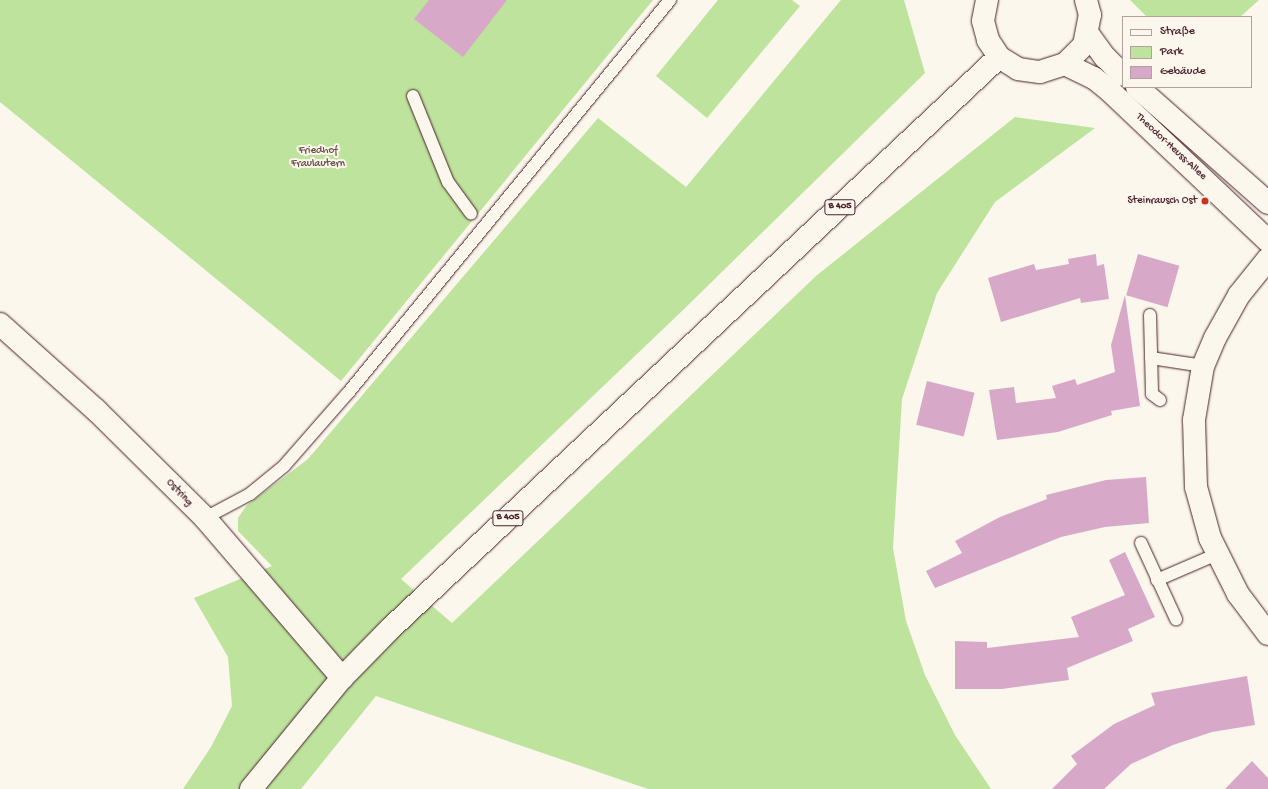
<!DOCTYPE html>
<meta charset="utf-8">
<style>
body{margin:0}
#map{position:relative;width:1268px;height:789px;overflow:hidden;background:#fbf7ec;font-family:"Gochi Hand",sans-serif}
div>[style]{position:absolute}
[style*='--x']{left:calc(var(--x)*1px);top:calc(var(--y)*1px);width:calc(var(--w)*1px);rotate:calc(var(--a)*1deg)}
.green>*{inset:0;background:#bde39d}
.building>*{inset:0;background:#d8a8c9;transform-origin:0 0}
.roads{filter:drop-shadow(0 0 1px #4a1f2b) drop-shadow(0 0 1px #4a1f2b)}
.lane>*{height:12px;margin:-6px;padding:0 6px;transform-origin:6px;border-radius:6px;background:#fbf7ec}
.street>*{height:22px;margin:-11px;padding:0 11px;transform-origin:11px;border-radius:11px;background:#fbf7ec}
.primary>*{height:22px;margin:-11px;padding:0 11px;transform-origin:11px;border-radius:11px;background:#fbf7ec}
.dots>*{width:11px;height:11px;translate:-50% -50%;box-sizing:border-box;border:2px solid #fbf7ec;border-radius:50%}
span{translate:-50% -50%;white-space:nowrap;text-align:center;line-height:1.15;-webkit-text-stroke:4px #fbf7ec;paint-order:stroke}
.shield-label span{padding:1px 3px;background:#fbf7ec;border:1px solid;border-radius:3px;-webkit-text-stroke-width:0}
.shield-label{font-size:10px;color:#4a1f2b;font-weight:700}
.street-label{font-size:11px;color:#4a1f2b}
.park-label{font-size:11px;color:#675048}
.poi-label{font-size:11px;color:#4a1f2b}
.right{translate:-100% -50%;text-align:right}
.legend{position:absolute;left:1122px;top:16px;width:130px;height:72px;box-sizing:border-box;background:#fbf7ec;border:1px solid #b4a19f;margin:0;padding:5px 7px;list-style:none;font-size:12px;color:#4a1f2b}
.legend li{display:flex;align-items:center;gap:8px;height:20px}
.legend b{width:20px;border:1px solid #b4a19f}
</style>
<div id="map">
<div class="green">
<div style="clip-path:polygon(0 0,653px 0,341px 381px,0 102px)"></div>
<div style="clip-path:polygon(718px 0,792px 0,800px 6px,707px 118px,656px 76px)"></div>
<div style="clip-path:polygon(841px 0,904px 0,925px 73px,681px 312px,401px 579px,452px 623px,816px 276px,1015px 117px,1095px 128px,995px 202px,937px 293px,902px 399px,893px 548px,906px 621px,925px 675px,955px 735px,991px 789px,648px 789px,376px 696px,301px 789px,183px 789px,211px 747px,232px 706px,228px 657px,194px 598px,272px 566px,238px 531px,238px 518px,247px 505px,308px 459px,598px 118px,686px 187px)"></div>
<div style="clip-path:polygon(1130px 0,1259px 0,1240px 17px,1147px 17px)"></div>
</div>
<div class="building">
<div style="clip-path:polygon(429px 0,507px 0,463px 57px,414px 19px)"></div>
<div style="clip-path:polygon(1096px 254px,1097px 266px,1104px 264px,1109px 299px,1081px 303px,1080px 298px,1001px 322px,988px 278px,1034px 264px,1036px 270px,1069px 264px,1068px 259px)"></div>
<div style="left:1138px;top:254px;width:43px;height:43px;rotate:16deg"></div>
<div style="clip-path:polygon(1125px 295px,1140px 406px,1111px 411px,1112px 415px,1058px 432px,997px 440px,989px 390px,1014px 387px,1016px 403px,1056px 398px,1052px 386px,1075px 379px,1077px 385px,1115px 372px,1111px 345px)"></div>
<div style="left:927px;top:381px;width:49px;height:45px;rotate:14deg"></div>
<div style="clip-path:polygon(1146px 477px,1149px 523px,1105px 527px,1061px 537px,935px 588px,926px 571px,962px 553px,955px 541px,1000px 517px,1047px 499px,1046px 495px,1106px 480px)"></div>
<div style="clip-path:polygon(1125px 552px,1155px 617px,1128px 629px,1133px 641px,1067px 668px,1069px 680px,1002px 689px,955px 689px,955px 641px,987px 642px,987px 648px,1079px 637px,1071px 617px,1125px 595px,1109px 560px)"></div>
<div style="clip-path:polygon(1247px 676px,1255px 725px,1212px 732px,1173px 745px,1131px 764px,1104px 789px,1052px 789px,1077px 764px,1071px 756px,1114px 724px,1155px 705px,1151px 693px)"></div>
<div style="clip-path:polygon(1252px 761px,1268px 778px,1268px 789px,1225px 789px)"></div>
</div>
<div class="roads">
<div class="lane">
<div style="--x:413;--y:96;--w:93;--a:67.9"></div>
<div style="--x:448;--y:182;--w:39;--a:54"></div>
<div style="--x:1150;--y:315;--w:79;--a:88.5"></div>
<div style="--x:1152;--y:394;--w:10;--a:37"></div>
<div style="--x:1151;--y:358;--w:53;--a:8.7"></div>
<div style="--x:205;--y:518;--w:51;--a:-28.1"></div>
<div style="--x:250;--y:494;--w:44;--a:-39.5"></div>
<div style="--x:284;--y:466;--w:97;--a:-48.8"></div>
<div style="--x:348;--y:393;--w:508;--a:-50.67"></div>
<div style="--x:1141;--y:543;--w:84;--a:65.3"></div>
<div style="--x:1157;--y:580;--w:65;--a:-23.4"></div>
</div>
<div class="street">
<div style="--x:1088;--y:34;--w:29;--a:54"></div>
<div style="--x:1105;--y:57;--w:25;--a:45"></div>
<div style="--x:1065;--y:64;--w:32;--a:26"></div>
<div style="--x:1094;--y:78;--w:21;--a:39"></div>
<div style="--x:1110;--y:91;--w:218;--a:43.5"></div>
<div style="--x:1137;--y:87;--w:175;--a:41.5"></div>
<div style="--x:1268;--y:259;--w:46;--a:128.9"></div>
<div style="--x:1239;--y:295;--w:49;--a:119.2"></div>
<div style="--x:1215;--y:338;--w:30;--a:113"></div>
<div style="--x:1203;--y:366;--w:55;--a:99.5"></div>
<div style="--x:1194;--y:420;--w:67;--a:88.3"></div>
<div style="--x:1196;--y:487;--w:53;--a:74.6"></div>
<div style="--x:1210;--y:538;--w:63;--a:63.4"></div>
<div style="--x:1238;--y:594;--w:50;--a:53.1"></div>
<div style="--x:0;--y:324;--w:129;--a:41.9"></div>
<div style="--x:96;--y:410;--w:153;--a:44.7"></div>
<div style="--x:205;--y:518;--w:211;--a:49.4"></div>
</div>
<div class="primary">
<div style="--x:987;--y:0;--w:21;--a:101"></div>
<div style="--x:983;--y:21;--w:20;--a:75"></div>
<div style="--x:988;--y:40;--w:20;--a:57"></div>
<div style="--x:999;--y:57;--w:22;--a:32"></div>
<div style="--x:1018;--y:69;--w:22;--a:8"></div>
<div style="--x:1040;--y:72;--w:26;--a:-18"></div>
<div style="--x:1065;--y:64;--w:27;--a:-45"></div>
<div style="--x:1084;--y:45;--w:31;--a:-79"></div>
<div style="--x:1090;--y:15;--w:16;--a:-105"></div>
<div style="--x:251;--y:789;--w:144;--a:-50.7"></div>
<div style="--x:342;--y:678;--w:70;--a:-45.6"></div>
<div style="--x:391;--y:628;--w:834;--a:-43.2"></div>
</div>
</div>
<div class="dots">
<div style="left:1205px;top:201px;background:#c8321e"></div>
</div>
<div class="shield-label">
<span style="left:840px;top:207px">B 405</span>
<span style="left:508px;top:518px">B 405</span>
</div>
<div class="street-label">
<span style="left:1171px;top:147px;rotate:43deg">Theodor-Heuss-Allee</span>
<span style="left:179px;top:493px;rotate:45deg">Ostring</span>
</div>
<div class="park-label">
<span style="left:318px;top:158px">Friedhof<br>Fraulautern</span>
</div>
<div class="poi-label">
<span class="right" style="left:1197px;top:201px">Steinrausch Ost</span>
</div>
<ul class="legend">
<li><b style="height:5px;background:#fbf7ec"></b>Straße</li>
<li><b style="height:11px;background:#bde39d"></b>Park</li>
<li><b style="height:11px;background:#d8a8c9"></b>Gebäude</li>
</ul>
</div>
